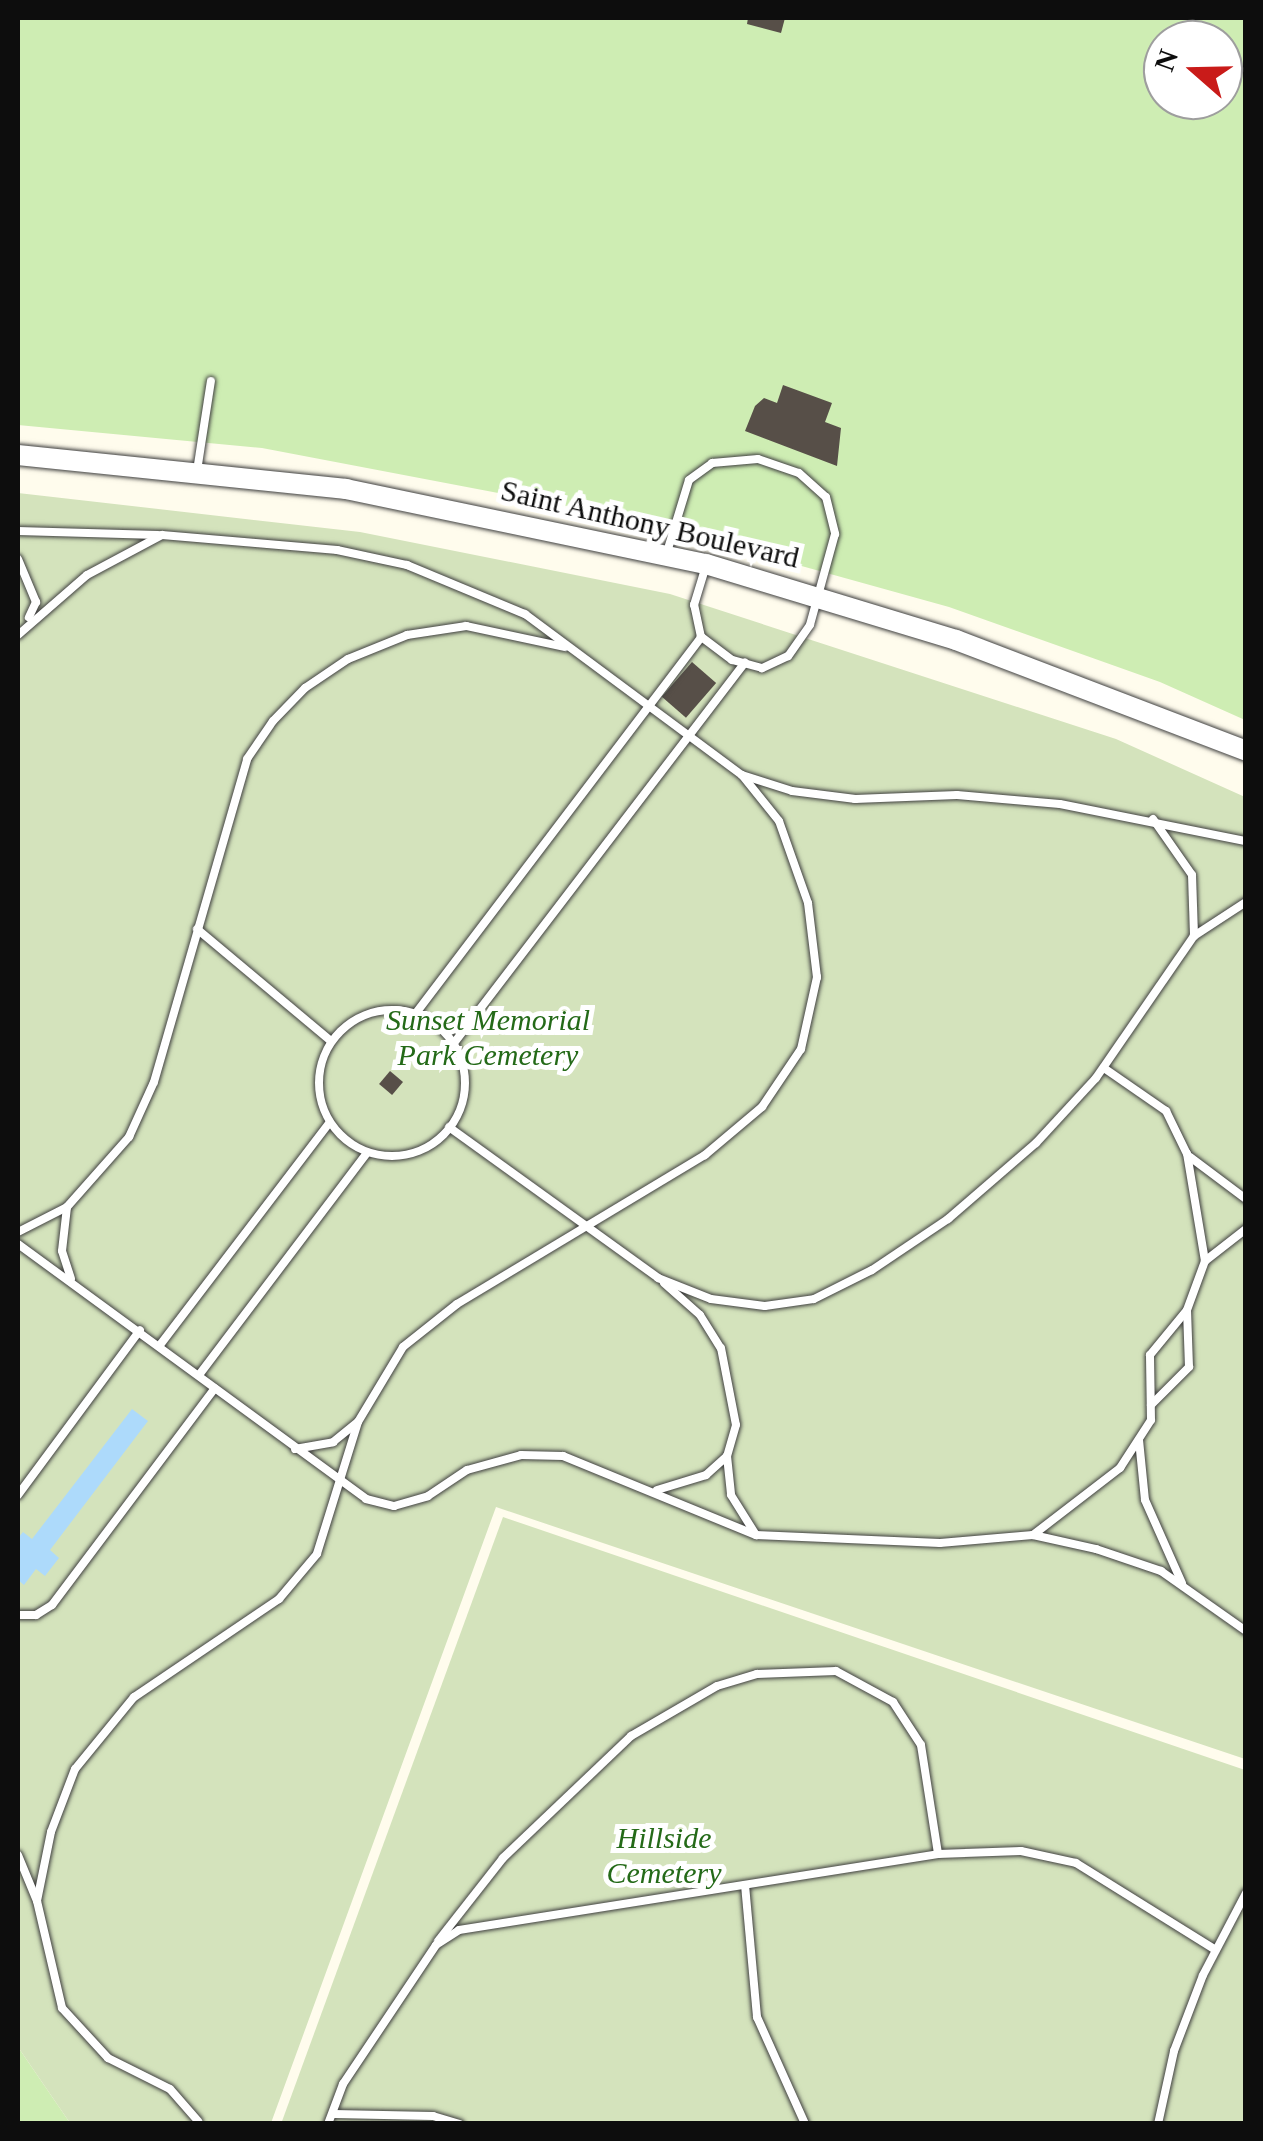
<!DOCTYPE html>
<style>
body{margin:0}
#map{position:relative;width:1263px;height:2141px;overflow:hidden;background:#fffced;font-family:Georgia,serif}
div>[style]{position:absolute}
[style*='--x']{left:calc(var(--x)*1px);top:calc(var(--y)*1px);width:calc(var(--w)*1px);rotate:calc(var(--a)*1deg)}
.green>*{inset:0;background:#ceedb3}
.cemetery>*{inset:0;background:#d4e3bc}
.water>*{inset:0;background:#addafb}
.building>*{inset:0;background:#574f48;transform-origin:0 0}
.roads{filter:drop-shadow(0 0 2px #404040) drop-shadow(0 0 2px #404040)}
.service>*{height:8px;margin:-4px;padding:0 4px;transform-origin:4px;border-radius:4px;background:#fff}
.service>.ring{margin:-4px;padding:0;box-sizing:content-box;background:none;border:8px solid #fff;border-radius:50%}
.tertiary>*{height:20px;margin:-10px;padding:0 10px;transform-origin:10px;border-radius:10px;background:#fff}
span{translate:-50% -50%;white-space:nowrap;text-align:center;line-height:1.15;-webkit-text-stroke:10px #fff;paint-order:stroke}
.street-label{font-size:30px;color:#0d0d0d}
.park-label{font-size:30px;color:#246a18;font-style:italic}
.frame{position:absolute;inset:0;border:20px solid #0d0d0d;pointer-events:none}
.north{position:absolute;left:1143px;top:20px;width:100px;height:100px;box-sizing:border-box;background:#fff;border:2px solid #9e9e9e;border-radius:50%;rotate:290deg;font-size:28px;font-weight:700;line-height:40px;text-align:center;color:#0d0d0d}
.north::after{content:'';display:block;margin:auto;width:35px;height:45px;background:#c91b19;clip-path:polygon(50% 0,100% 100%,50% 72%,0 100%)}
</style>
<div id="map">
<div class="green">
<div style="clip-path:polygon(evenodd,18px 18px,1245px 18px,1245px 720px,1160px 682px,949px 607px,629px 518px,262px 448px,18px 425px,18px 18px,1163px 40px,1223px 40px,1223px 100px,1163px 100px,1163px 40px)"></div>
<div style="clip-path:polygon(18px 2047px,70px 2123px,18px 2123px)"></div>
</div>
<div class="cemetery">
<div style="clip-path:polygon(18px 493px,360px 532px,670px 594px,1116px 739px,1245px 797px,1245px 1759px,496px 1507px,271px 2123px,70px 2123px,18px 2047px)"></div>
<div style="clip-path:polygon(503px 1517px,1245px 1770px,1245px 2123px,281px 2124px)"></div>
</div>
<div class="water">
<div style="clip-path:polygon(132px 1409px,148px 1421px,50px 1550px,59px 1558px,45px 1576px,36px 1569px,24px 1585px,18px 1580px,18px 1538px,23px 1532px,32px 1539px)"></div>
</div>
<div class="building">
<div style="clip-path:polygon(748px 18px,785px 18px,781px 33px,747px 24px)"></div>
<div style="clip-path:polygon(783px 385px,832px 403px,825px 422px,841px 428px,837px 466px,745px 431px,755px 406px,764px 398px,777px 403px)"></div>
<div style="left:692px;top:662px;width:32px;height:46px;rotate:41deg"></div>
<div style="left:390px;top:1071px;width:17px;height:17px;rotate:40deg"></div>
</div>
<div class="roads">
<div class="service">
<div style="--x:197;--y:471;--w:91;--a:-81.2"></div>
<div style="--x:18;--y:531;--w:140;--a:1.6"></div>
<div style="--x:667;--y:552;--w:75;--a:-73"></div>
<div style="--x:689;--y:480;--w:29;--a:-36"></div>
<div style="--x:712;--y:463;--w:46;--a:-5"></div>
<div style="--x:758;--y:459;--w:43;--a:18.9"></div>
<div style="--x:799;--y:473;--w:36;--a:42"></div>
<div style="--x:826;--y:497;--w:38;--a:76"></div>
<div style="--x:835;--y:534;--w:94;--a:105.4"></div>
<div style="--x:810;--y:625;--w:38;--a:125"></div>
<div style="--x:788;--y:656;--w:29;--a:155"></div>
<div style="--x:762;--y:668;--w:31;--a:-165"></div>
<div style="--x:732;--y:660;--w:39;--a:-143"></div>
<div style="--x:701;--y:637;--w:33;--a:-102"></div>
<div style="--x:694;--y:605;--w:39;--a:-73"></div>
<div style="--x:18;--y:559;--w:47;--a:67.3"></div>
<div style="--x:36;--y:602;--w:17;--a:115"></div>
<div style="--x:18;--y:635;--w:91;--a:-41"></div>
<div style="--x:87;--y:575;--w:85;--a:-28.1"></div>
<div style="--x:162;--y:535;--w:176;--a:4.9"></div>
<div style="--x:337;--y:550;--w:72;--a:12.1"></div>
<div style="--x:407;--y:565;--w:128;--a:22.6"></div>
<div style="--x:525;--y:614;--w:270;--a:36.6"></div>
<div style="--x:742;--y:775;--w:59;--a:51.2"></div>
<div style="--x:779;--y:821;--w:87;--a:70.5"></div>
<div style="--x:808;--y:903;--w:75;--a:83.1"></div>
<div style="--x:817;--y:977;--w:74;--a:102.5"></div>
<div style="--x:801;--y:1049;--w:70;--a:123.9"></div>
<div style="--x:762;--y:1107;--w:75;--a:139.9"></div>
<div style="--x:705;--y:1155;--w:289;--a:149"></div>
<div style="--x:457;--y:1304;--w:69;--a:141.5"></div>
<div style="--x:403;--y:1347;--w:87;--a:121"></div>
<div style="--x:358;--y:1422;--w:138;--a:107.3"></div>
<div style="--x:317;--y:1554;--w:59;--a:130.2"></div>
<div style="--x:279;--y:1599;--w:175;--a:145.9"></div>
<div style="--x:134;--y:1697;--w:93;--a:129.3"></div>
<div style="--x:75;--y:1769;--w:67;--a:110.9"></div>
<div style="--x:51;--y:1832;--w:70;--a:101.5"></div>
<div style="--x:37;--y:1901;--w:110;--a:76.8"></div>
<div style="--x:62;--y:2008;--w:68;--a:47.4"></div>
<div style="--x:108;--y:2058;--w:69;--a:26.6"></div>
<div style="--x:170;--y:2089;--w:43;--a:48.8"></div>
<div style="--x:742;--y:775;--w:52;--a:17.7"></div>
<div style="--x:792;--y:791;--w:64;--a:7.2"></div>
<div style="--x:855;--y:799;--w:102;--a:-2.2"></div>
<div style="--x:957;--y:795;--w:103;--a:5"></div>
<div style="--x:1060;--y:804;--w:190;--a:11.3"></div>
<div style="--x:1153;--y:819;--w:68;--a:55.1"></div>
<div style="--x:1192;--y:875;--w:61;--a:88.1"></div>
<div style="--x:197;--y:929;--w:175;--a:39.9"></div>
<div class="ring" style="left:319px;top:1010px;width:138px;height:138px"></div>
<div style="--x:416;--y:1013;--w:472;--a:-52.8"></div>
<div style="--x:454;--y:1043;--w:479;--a:-52.6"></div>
<div style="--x:449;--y:1127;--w:258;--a:35.8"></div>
<div style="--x:658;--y:1278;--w:57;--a:21.6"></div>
<div style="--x:711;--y:1299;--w:54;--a:7.4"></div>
<div style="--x:765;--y:1306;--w:49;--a:-8.1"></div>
<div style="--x:814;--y:1299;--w:65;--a:-26.6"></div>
<div style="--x:872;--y:1270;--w:92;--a:-33.9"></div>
<div style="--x:948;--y:1219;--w:116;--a:-40.8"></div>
<div style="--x:1036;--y:1143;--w:88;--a:-47.3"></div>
<div style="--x:1096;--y:1078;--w:173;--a:-55.4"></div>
<div style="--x:1194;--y:936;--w:62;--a:-33.2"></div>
<div style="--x:1190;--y:1157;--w:70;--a:36.9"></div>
<div style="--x:67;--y:1207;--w:44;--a:96.5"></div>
<div style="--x:62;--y:1251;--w:29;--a:72"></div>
<div style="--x:18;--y:1232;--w:55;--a:-27"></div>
<div style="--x:67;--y:1207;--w:94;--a:-48.5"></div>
<div style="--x:129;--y:1137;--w:60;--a:-65.6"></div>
<div style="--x:154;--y:1082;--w:336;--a:-73.9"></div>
<div style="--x:247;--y:759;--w:46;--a:-55.6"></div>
<div style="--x:273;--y:721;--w:46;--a:-45.9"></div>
<div style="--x:305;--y:688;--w:52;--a:-34"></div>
<div style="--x:348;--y:659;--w:64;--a:-22.1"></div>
<div style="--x:407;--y:635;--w:60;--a:-8.7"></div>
<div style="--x:466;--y:626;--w:101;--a:12"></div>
<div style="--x:18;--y:1244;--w:431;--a:36.2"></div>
<div style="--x:366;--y:1499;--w:29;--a:14"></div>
<div style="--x:394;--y:1506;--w:35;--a:-16"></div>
<div style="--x:428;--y:1496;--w:47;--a:-33.7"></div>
<div style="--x:467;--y:1470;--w:56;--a:-15.5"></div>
<div style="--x:521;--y:1455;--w:42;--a:1.4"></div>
<div style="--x:563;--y:1456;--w:209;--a:22.3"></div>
<div style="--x:756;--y:1535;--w:184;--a:2.5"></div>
<div style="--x:940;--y:1543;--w:93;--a:-4.9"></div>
<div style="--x:1033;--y:1535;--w:65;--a:12.5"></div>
<div style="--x:1096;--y:1549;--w:69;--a:18.7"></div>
<div style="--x:1161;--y:1571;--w:104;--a:35.2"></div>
<div style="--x:1205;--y:1261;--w:52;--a:-38"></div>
<div style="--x:664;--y:1283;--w:48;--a:41.6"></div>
<div style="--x:700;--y:1315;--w:39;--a:58"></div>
<div style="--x:721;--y:1348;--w:78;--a:79"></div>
<div style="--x:736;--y:1425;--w:32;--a:106"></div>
<div style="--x:727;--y:1456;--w:39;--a:84"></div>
<div style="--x:731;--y:1495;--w:47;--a:58"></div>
<div style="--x:160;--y:1345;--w:279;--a:-52.7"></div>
<div style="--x:199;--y:1375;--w:278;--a:-52.9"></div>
<div style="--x:1151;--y:1405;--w:54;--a:-45"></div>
<div style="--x:1189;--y:1367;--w:56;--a:-92"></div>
<div style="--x:1139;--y:1440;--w:60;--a:84.3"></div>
<div style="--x:1145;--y:1500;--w:91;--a:66"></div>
<div style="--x:295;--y:1449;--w:39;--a:-10"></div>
<div style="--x:333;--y:1442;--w:32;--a:-39"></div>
<div style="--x:657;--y:1490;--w:51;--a:-17"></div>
<div style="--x:706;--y:1475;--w:28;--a:-42"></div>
<div style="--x:18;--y:1495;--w:205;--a:-53.5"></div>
<div style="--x:1033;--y:1535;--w:110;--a:-37.6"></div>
<div style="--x:1120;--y:1468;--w:57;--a:-57.1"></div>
<div style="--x:1151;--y:1420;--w:65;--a:-90.9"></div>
<div style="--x:1150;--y:1355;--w:58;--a:-50.6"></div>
<div style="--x:1187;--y:1310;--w:52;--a:-69.8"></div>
<div style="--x:1205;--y:1261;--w:109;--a:-99.5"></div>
<div style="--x:1187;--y:1154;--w:48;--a:-116"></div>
<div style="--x:1166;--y:1111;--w:75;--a:-145.3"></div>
<div style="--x:18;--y:1615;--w:18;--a:0"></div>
<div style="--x:36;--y:1615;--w:19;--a:-32"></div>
<div style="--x:52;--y:1605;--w:271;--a:-53.1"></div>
<div style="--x:18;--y:1855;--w:50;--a:67.6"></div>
<div style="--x:745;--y:1885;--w:133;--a:84.8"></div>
<div style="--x:757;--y:2017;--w:117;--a:65.8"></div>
<div style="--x:438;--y:1941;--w:105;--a:-51.9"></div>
<div style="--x:503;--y:1858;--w:177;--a:-43.6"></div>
<div style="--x:631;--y:1736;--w:99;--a:-30.2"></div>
<div style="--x:717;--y:1686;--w:42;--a:-16.7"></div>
<div style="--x:757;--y:1674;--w:79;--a:-2.2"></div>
<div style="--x:836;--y:1671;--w:65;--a:28.5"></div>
<div style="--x:893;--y:1702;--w:51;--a:56.9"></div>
<div style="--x:921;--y:1745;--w:110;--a:81.1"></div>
<div style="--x:334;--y:2114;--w:99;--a:1.2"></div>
<div style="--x:433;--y:2116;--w:28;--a:17"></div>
<div style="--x:328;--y:2124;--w:43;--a:-69.4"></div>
<div style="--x:343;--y:2084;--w:167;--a:-56.2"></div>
<div style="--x:436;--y:1945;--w:27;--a:-33"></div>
<div style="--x:459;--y:1930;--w:485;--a:-9"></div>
<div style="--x:938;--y:1854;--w:83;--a:-2.1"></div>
<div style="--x:1021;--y:1851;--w:56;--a:12.3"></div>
<div style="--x:1076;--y:1863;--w:163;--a:31.9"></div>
<div style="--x:1158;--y:2124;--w:75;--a:-77.6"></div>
<div style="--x:1174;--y:2051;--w:81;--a:-69.1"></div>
<div style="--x:1203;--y:1975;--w:93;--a:-62.3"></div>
</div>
<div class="tertiary">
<div style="--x:18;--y:455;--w:330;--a:5.9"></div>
<div style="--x:346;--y:489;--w:368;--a:11.8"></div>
<div style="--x:706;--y:564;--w:261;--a:16.9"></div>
<div style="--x:956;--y:640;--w:311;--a:20.9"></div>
</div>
</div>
<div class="street-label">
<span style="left:650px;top:524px;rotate:13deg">Saint Anthony Boulevard</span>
</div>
<div class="park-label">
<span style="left:488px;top:1037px">Sunset Memorial<br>Park Cemetery</span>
<span style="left:664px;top:1855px">Hillside<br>Cemetery</span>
</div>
<div class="frame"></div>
<div class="north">N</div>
</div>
